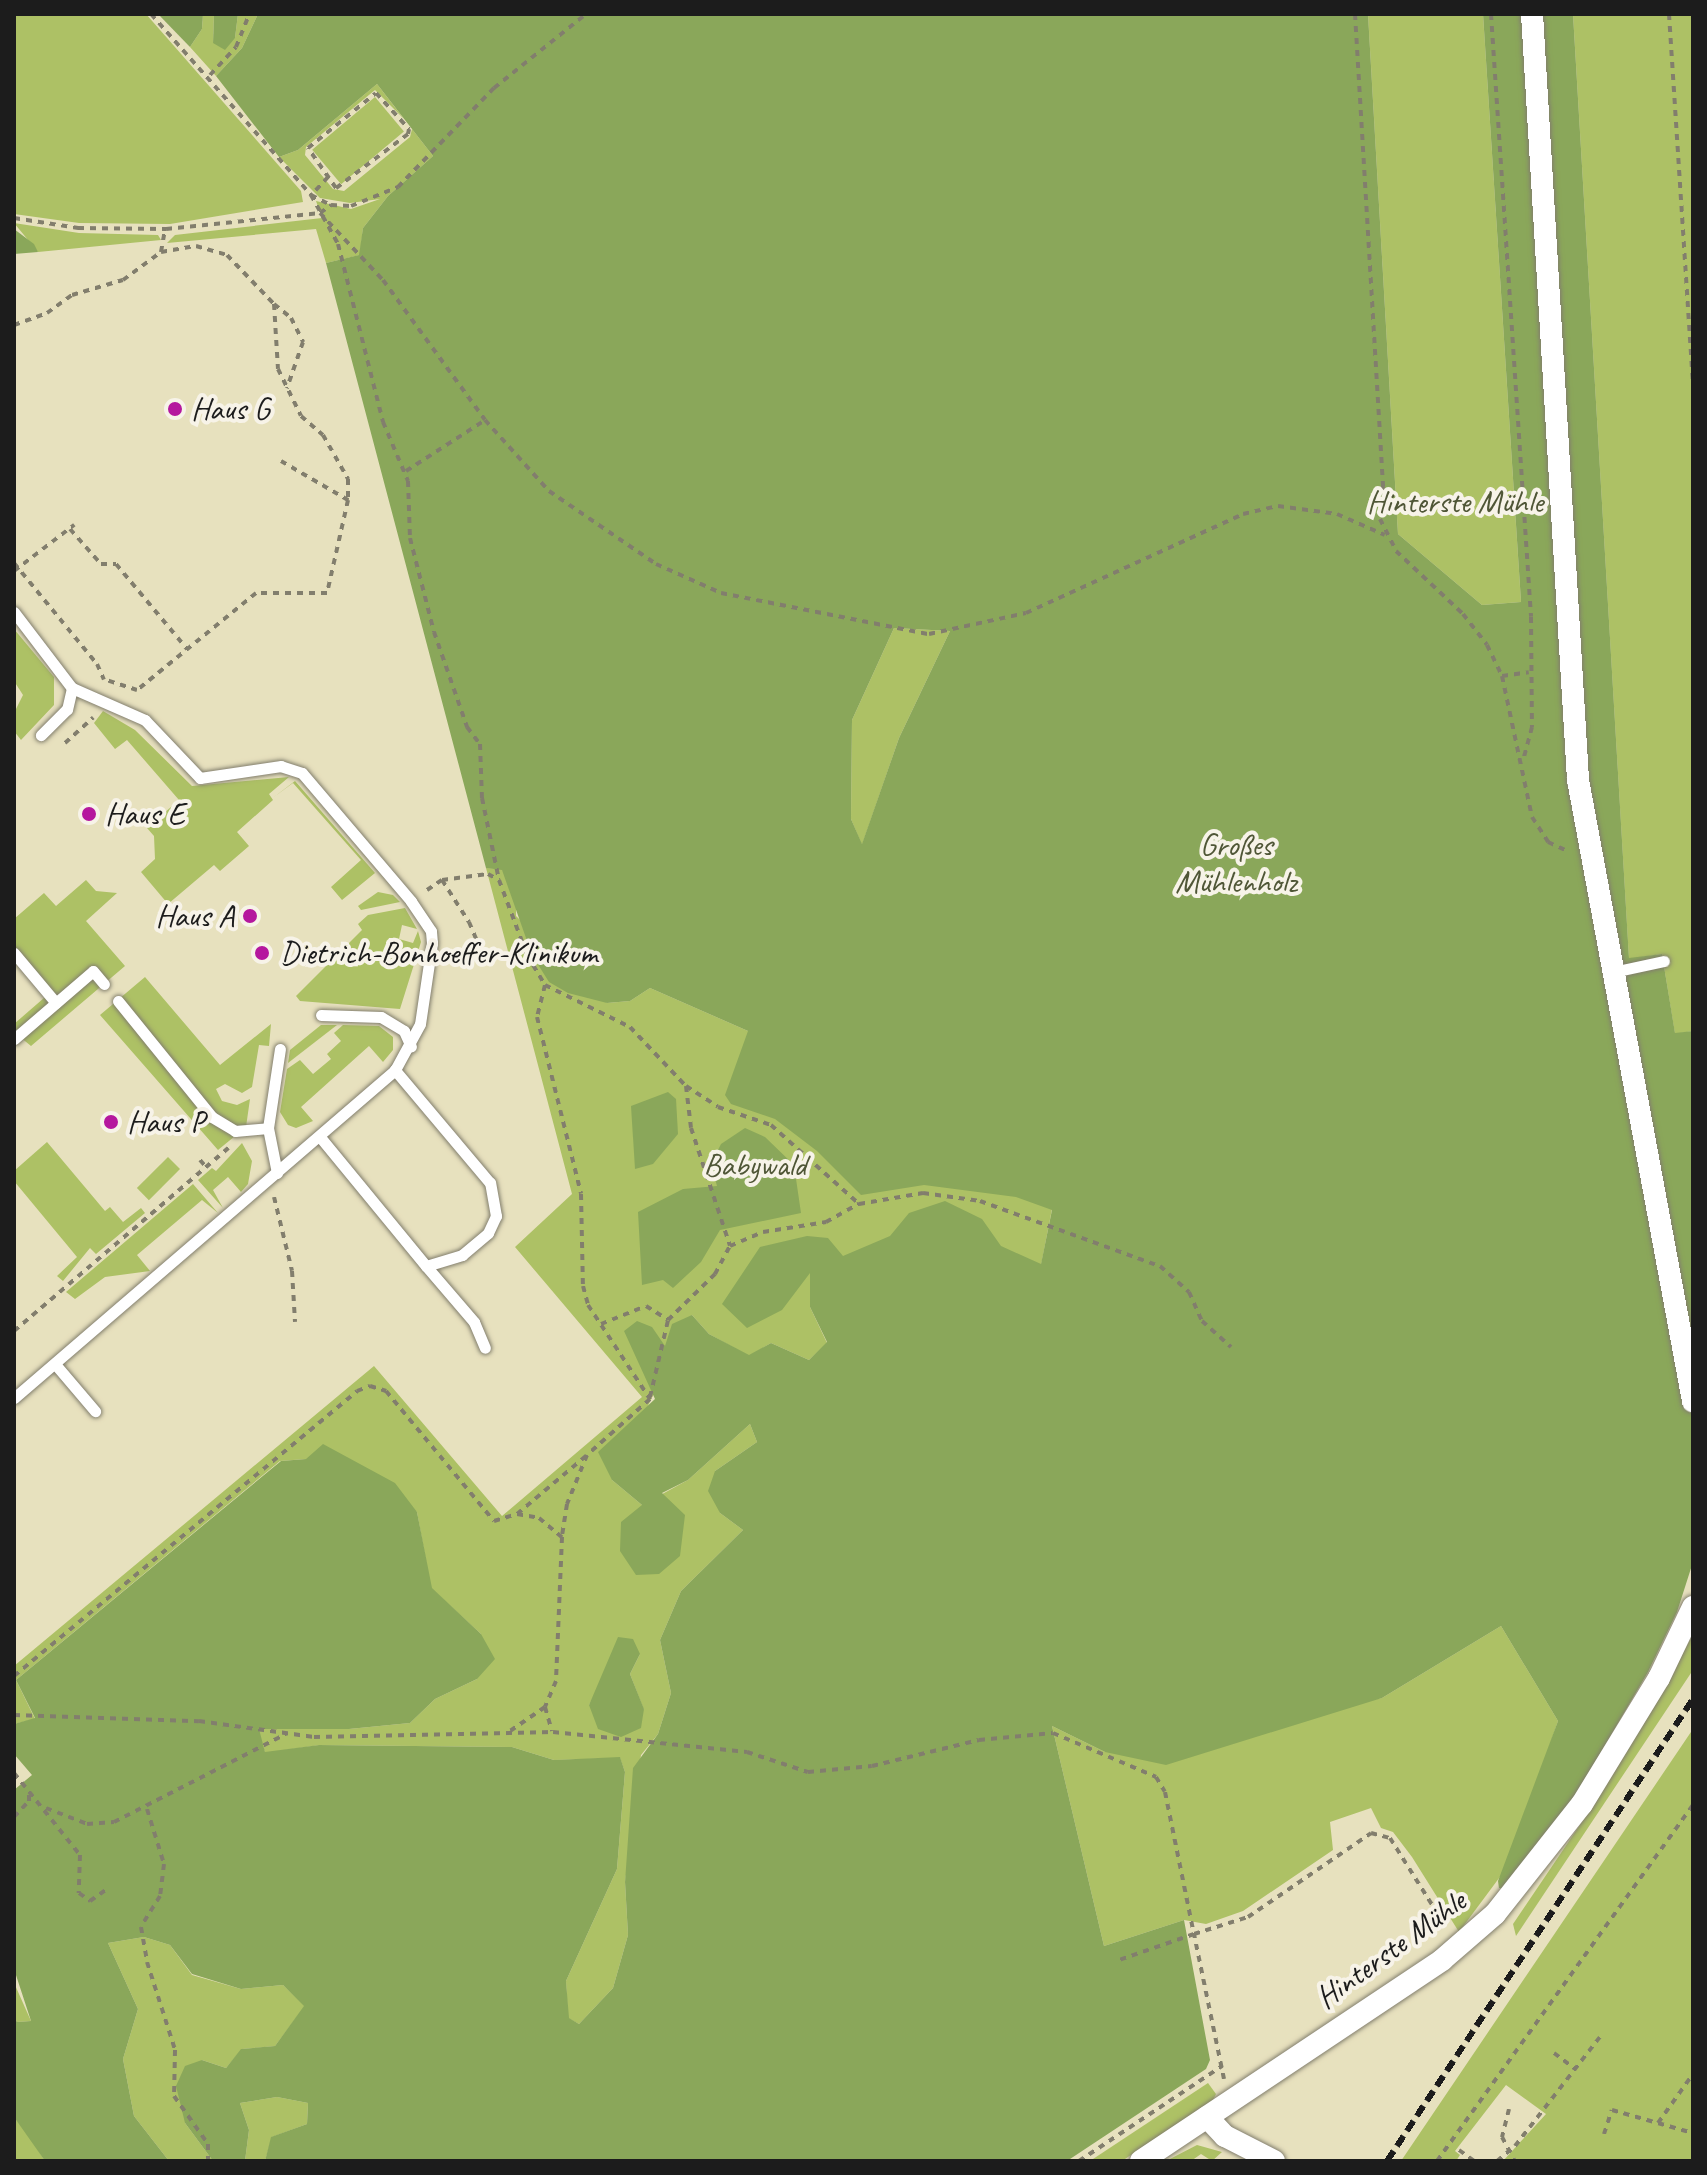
<!DOCTYPE html>
<meta charset="utf-8">
<style>
body{margin:0}
#map{position:relative;width:1707px;height:2175px;overflow:hidden;background:#e7e1be;font-family:Caveat,sans-serif}
div>[style]{position:absolute}
[style*='--x']{left:calc(var(--x)*1px);top:calc(var(--y)*1px);width:calc(var(--w)*1px);rotate:calc(var(--a)*1deg)}
.green>*{inset:0;background:#adc165;transform-origin:0 0}
.forest>*{inset:0;background:#8aa75a}
.path>*{height:4px;margin-top:-2px;transform-origin:0;background:repeating-linear-gradient(90deg,#827e6d 0 6px,transparent 0 12px)}
.roads{filter:drop-shadow(0 0 2px #827e6d) drop-shadow(0 0 2px #827e6d)}
.service>*{height:11px;margin:-5.5px;padding:0 5.5px;transform-origin:5.5px;border-radius:5.5px;background:#fff}
.minor>*{height:22px;margin:-11px;padding:0 11px;transform-origin:11px;border-radius:11px;background:#fff}
.rail>*{height:6px;margin-top:-3px;transform-origin:0;background:repeating-linear-gradient(90deg,#1c1c1c 0 12px,transparent 0 18px)}
.dots>*{width:22px;height:22px;translate:-50% -50%;box-sizing:border-box;border:4px solid #f7f3e8;border-radius:50%}
span{translate:-50% -50%;white-space:nowrap;text-align:center;line-height:1.15;-webkit-text-stroke:8px #f7f3e8;paint-order:stroke}
.poi-label{font-size:32px;color:#1c1c1c}
.left{translate:0 -50%;text-align:left}
.right{translate:-100% -50%;text-align:right}
.park-label{font-size:32px;color:#4f5636}
.street-label{font-size:32px;color:#1c1c1c}
.frame{position:absolute;inset:0;border:16px solid #1c1c1c;pointer-events:none}
</style>
<div id="map">
<div class="green">
<div style="clip-path:polygon(14px 14px,146px 14px,301px 191px,303px 202px,170px 224px,79px 223px,14px 214px)"></div>
<div style="clip-path:polygon(203px 14px,214px 14px,213px 43px,235px 38px,238px 14px,258px 14px,242px 48px,216px 76px,190px 47px,202px 29px)"></div>
<div style="clip-path:polygon(1368px 14px,1483px 14px,1521px 602px,1482px 605px,1398px 534px)"></div>
<div style="clip-path:polygon(1573px 14px,1693px 14px,1693px 1031px,1675px 1034px,1662px 954px,1629px 959px)"></div>
<div style="clip-path:polygon(377px 84px,404px 119px,375px 90px,306px 147px,305px 155px,333px 189px,344px 191px,410px 137px,412px 129px,433px 156px,388px 196px,363px 228px,360px 255px,326px 263px,316px 229px,167px 243px,175px 235px,322px 218px,316px 201px,351px 209px,380px 199px,350px 203px,320px 198px,279px 157px,298px 150px)"></div>
<div style="left:375px;top:97px;width:45px;height:82px;rotate:50deg"></div>
<div style="clip-path:polygon(14px 223px,79px 233px,158px 235px,161px 240px,38px 252px)"></div>
<div style="clip-path:polygon(894px 628px,950px 631px,899px 738px,862px 845px,851px 819px,852px 720px)"></div>
<div style="clip-path:polygon(14px 629px,54px 677px,54px 705px,21px 740px,14px 731px,14px 713px,23px 695px,14px 681px)"></div>
<div style="clip-path:polygon(103px 711px,135px 730px,192px 786px,289px 777px,269px 794px,273px 800px,237px 832px,249px 846px,220px 871px,214px 865px,168px 904px,141px 872px,155px 859px,154px 836px,147px 828px,179px 800px,127px 740px,115px 749px,94px 723px)"></div>
<div style="clip-path:polygon(295px 781px,375px 873px,342px 900px,331px 887px,361px 860px,293px 783px,274px 797px)"></div>
<div style="clip-path:polygon(evenodd,486px 868px,502px 869px,516px 897px,516px 916px,607px 1003px,630px 1001px,650px 988px,748px 1031px,1052px 1209px,1034px 1301px,810px 1307px,827px 1343px,809px 1360px,771px 1343px,749px 1356px,709px 1334px,692px 1315px,612px 1480px,642px 1505px,688px 1480px,750px 1424px,757px 1442px,715px 1471px,720px 1513px,743px 1530px,681px 1591px,660px 1640px,671px 1693px,658px 1734px,641px 1755px,625px 1882px,628px 1935px,613px 1988px,579px 2024px,568px 2018px,566px 1981px,617px 1869px,625px 1772px,620px 1758px,554px 1760px,512px 1747px,320px 1745px,265px 1753px,258px 1729px,349px 1729px,410px 1723px,435px 1699px,477px 1679px,481px 1634px,431px 1588px,417px 1512px,306px 1459px,280px 1461px,16px 1680px,35px 1719px,14px 1724px,14px 1666px,374px 1366px,502px 1516px,642px 1397px,515px 1247px,572px 1194px,486px 868px,640px 1654px,630px 1674px,644px 1710px,589px 1705px,605px 1675px,640px 1654px)"></div>
<div style="clip-path:polygon(86px 880px,96px 891px,117px 893px,86px 921px,125px 966px,31px 1046px,14px 1032px,14px 1024px,52px 991px,14px 946px,14px 919px,44px 893px,56px 906px)"></div>
<div style="clip-path:polygon(378px 892px,393px 895px,400px 902px,361px 910px,358px 906px)"></div>
<div style="clip-path:polygon(405px 908px,417px 929px,402px 925px,399px 939px,413px 943px,418px 931px,421px 942px,400px 1009px,300px 1001px,296px 996px,362px 930px,358px 924px,368px 915px)"></div>
<div style="clip-path:polygon(145px 977px,220px 1065px,271px 1024px,269px 1046px,259px 1045px,252px 1087px,242px 1093px,225px 1084px,216px 1089px,222px 1101px,237px 1105px,250px 1099px,246px 1127px,218px 1150px,100px 1015px)"></div>
<div style="clip-path:polygon(321px 1025px,337px 1025px,288px 1063px,290px 1050px)"></div>
<div style="clip-path:polygon(343px 1025px,379px 1026px,393px 1037px,393px 1050px,383px 1062px,369px 1046px,301px 1107px,313px 1121px,296px 1128px,288px 1125px,280px 1112px,287px 1069px,300px 1060px,313px 1074px,331px 1059px,327px 1054px,341px 1041px,334px 1033px)"></div>
<div style="clip-path:polygon(47px 1142px,105px 1211px,110px 1207px,123px 1222px,141px 1208px,145px 1213px,96px 1254px,90px 1248px,63px 1281px,57px 1276px,77px 1257px,14px 1181px,14px 1171px)"></div>
<div style="clip-path:polygon(242px 1143px,252px 1161px,248px 1184px,241px 1192px,228px 1177px,213px 1190px,223px 1208px,198px 1180px,212px 1168px,216px 1171px)"></div>
<div style="left:168px;top:1157px;width:17px;height:44px;rotate:45deg"></div>
<div style="clip-path:polygon(193px 1184px,218px 1213px,202px 1200px,137px 1255px,150px 1271px,105px 1277px,75px 1299px,66px 1292px)"></div>
<div style="clip-path:polygon(1501px 1626px,1558px 1721px,1508px 1866px,1459px 1932px,1412px 1857px,1393px 1832px,1381px 1828px,1371px 1808px,1330px 1822px,1333px 1850px,1243px 1911px,1206px 1924px,1184px 1920px,1104px 1946px,1052px 1726px,1105px 1752px,1382px 1698px)"></div>
<div style="clip-path:polygon(1693px 1635px,1693px 1670px,1516px 1936px,1513px 1924px,1590px 1810px)"></div>
<div style="clip-path:polygon(1693px 1729px,1693px 2161px,1503px 2161px,1546px 2114px,1506px 2085px,1455px 2151px,1460px 2155px,1456px 2161px,1401px 2161px)"></div>
<div style="clip-path:polygon(144px 1937px,170px 1945px,192px 1975px,241px 1989px,283px 1985px,305px 2006px,275px 2046px,242px 2049px,226px 2068px,202px 2060px,185px 2123px,213px 2161px,169px 2161px,134px 2116px,123px 2059px,138px 2009px,108px 1943px)"></div>
<div style="clip-path:polygon(14px 1969px,15px 1985px,31px 2021px,17px 2022px,14px 2016px)"></div>
<div style="clip-path:polygon(1208px 2083px,1216px 2094px,1213px 2100px,1122px 2161px,1090px 2161px)"></div>
<div style="clip-path:polygon(277px 2097px,308px 2103px,307px 2124px,272px 2137px,265px 2161px,245px 2161px,249px 2130px,240px 2103px)"></div>
<div style="clip-path:polygon(14px 2117px,28px 2134px,45px 2161px,14px 2161px)"></div>
<div style="clip-path:polygon(1197px 2145px,1222px 2152px,1212px 2161px,1201px 2154px,1191px 2161px,1166px 2161px)"></div>
</div>
<div class="forest">
<div style="clip-path:polygon(158px 14px,203px 14px,202px 29px,190px 47px)"></div>
<div style="clip-path:polygon(214px 14px,238px 14px,235px 38px,225px 50px,213px 43px)"></div>
<div style="clip-path:polygon(evenodd,258px 14px,1368px 14px,1398px 534px,1482px 605px,1521px 602px,1483px 14px,1573px 14px,1629px 958px,1662px 954px,1675px 1033px,1693px 1031px,1693px 1562px,1677px 1612px,1648px 1672px,1574px 1798px,1506px 1889px,1499px 1888px,1498px 1881px,1558px 1721px,1501px 1626px,1382px 1698px,1166px 1765px,1105px 1752px,1052px 1726px,1104px 1946px,1184px 1920px,1210px 2060px,1206px 2069px,1067px 2161px,265px 2161px,271px 2137px,307px 2124px,308px 2103px,277px 2097px,240px 2103px,249px 2130px,245px 2161px,213px 2161px,185px 2123px,176px 2086px,185px 2066px,202px 2060px,226px 2068px,241px 2049px,275px 2046px,304px 2006px,283px 1985px,241px 1989px,192px 1974px,170px 1945px,144px 1937px,108px 1943px,138px 2009px,123px 2059px,134px 2116px,169px 2161px,45px 2161px,14px 2117px,14px 2016px,17px 2022px,31px 2021px,14px 1969px,14px 1790px,32px 1775px,14px 1754px,14px 1724px,35px 1718px,16px 1680px,281px 1461px,306px 1459px,323px 1444px,395px 1483px,417px 1512px,432px 1588px,481px 1634px,495px 1659px,477px 1679px,435px 1699px,410px 1723px,349px 1729px,259px 1729px,265px 1752px,319px 1745px,512px 1747px,554px 1760px,620px 1757px,625px 1772px,617px 1869px,566px 1981px,569px 2018px,579px 2024px,613px 1988px,628px 1935px,625px 1882px,633px 1768px,658px 1734px,671px 1693px,660px 1640px,681px 1591px,743px 1530px,720px 1513px,708px 1491px,715px 1471px,757px 1442px,750px 1424px,688px 1480px,662px 1493px,685px 1515px,680px 1556px,659px 1574px,636px 1575px,620px 1551px,621px 1522px,642px 1505px,612px 1480px,598px 1452px,655px 1399px,624px 1331px,637px 1321px,652px 1327px,665px 1346px,672px 1324px,692px 1315px,709px 1334px,749px 1355px,771px 1343px,809px 1360px,827px 1342px,810px 1307px,810px 1273px,782px 1310px,747px 1328px,722px 1304px,760px 1247px,807px 1236px,828px 1238px,843px 1256px,890px 1236px,909px 1213px,945px 1201px,982px 1219px,1001px 1246px,1041px 1264px,1052px 1210px,1016px 1197px,924px 1185px,861px 1195px,817px 1151px,775px 1119px,731px 1104px,725px 1095px,748px 1031px,650px 988px,630px 1001px,607px 1003px,568px 993px,549px 982px,532px 955px,502px 870px,486px 868px,326px 263px,359px 255px,363px 228px,388px 196px,433px 156px,377px 84px,298px 150px,279px 157px,216px 76px,242px 48px,258px 14px,894px 628px,950px 631px,899px 738px,862px 844px,851px 819px,852px 720px,894px 628px)"></div>
<div style="clip-path:polygon(14px 229px,34px 244px,38px 252px,14px 254px)"></div>
<div style="clip-path:polygon(668px 1092px,676px 1099px,678px 1134px,653px 1164px,635px 1169px,631px 1106px)"></div>
<div style="clip-path:polygon(745px 1128px,765px 1137px,794px 1165px,801px 1213px,720px 1230px,701px 1262px,673px 1288px,663px 1280px,642px 1285px,638px 1212px,683px 1189px,717px 1186px,711px 1164px,721px 1144px)"></div>
<div style="clip-path:polygon(618px 1637px,633px 1639px,640px 1654px,630px 1674px,644px 1709px,641px 1728px,621px 1737px,598px 1729px,589px 1705px)"></div>
</div>
<div class="path">
<div style="--x:151;--y:14;--w:242;--a:48.5"></div>
<div style="--x:311;--y:195;--w:56;--a:61.1"></div>
<div style="--x:338;--y:244;--w:184;--a:75.8"></div>
<div style="--x:383;--y:422;--w:64;--a:67"></div>
<div style="--x:408;--y:481;--w:57;--a:88"></div>
<div style="--x:410;--y:538;--w:97;--a:75.7"></div>
<div style="--x:434;--y:632;--w:101;--a:70.8"></div>
<div style="--x:467;--y:727;--w:21;--a:53"></div>
<div style="--x:480;--y:744;--w:54;--a:87.9"></div>
<div style="--x:482;--y:798;--w:84;--a:78.3"></div>
<div style="--x:1355;--y:14;--w:473;--a:86.6"></div>
<div style="--x:1383;--y:486;--w:33;--a:95"></div>
<div style="--x:1380;--y:519;--w:36;--a:63"></div>
<div style="--x:1396;--y:551;--w:92;--a:43.2"></div>
<div style="--x:1463;--y:614;--w:39;--a:52"></div>
<div style="--x:1487;--y:645;--w:34;--a:64"></div>
<div style="--x:1502;--y:676;--w:144;--a:78"></div>
<div style="--x:1532;--y:817;--w:30;--a:57"></div>
<div style="--x:1548;--y:842;--w:21;--a:25"></div>
<div style="--x:1491;--y:14;--w:604;--a:86.2"></div>
<div style="--x:1531;--y:617;--w:110;--a:89.5"></div>
<div style="--x:1532;--y:727;--w:35;--a:105"></div>
<div style="--x:1669;--y:14;--w:370;--a:86.3"></div>
<div style="--x:210;--y:75;--w:38;--a:-47"></div>
<div style="--x:236;--y:47;--w:35;--a:-68"></div>
<div style="--x:376;--y:93;--w:49;--a:47.5"></div>
<div style="--x:409;--y:129;--w:5;--a:101"></div>
<div style="--x:408;--y:134;--w:90;--a:143.1"></div>
<div style="--x:336;--y:188;--w:49;--a:-125"></div>
<div style="--x:308;--y:148;--w:87;--a:-39"></div>
<div style="--x:328;--y:177;--w:25;--a:133"></div>
<div style="--x:311;--y:195;--w:22;--a:27"></div>
<div style="--x:320;--y:213;--w:14;--a:-36"></div>
<div style="--x:331;--y:205;--w:20;--a:3"></div>
<div style="--x:351;--y:206;--w:51;--a:-22"></div>
<div style="--x:398;--y:187;--w:138;--a:-45.9"></div>
<div style="--x:494;--y:88;--w:118;--a:-38.8"></div>
<div style="--x:14;--y:218;--w:65;--a:8.9"></div>
<div style="--x:78;--y:228;--w:88;--a:0.7"></div>
<div style="--x:166;--y:229;--w:155;--a:-5.9"></div>
<div style="--x:320;--y:213;--w:92;--a:46.8"></div>
<div style="--x:383;--y:280;--w:173;--a:53.9"></div>
<div style="--x:485;--y:420;--w:96;--a:48"></div>
<div style="--x:549;--y:491;--w:130;--a:34.3"></div>
<div style="--x:656;--y:564;--w:71;--a:24"></div>
<div style="--x:721;--y:593;--w:212;--a:11.2"></div>
<div style="--x:929;--y:634;--w:99;--a:-12.2"></div>
<div style="--x:1026;--y:613;--w:239;--a:-24.5"></div>
<div style="--x:1243;--y:514;--w:36;--a:-13"></div>
<div style="--x:1278;--y:506;--w:60;--a:7.7"></div>
<div style="--x:1337;--y:514;--w:52;--a:23.6"></div>
<div style="--x:161;--y:252;--w:22;--a:-80"></div>
<div style="--x:274;--y:304;--w:22;--a:39"></div>
<div style="--x:291;--y:318;--w:27;--a:63"></div>
<div style="--x:303;--y:342;--w:49;--a:109.2"></div>
<div style="--x:14;--y:325;--w:35;--a:-20"></div>
<div style="--x:47;--y:313;--w:31;--a:-36"></div>
<div style="--x:72;--y:295;--w:53;--a:-16.4"></div>
<div style="--x:123;--y:280;--w:47;--a:-36.4"></div>
<div style="--x:161;--y:252;--w:36;--a:-10"></div>
<div style="--x:196;--y:246;--w:32;--a:16"></div>
<div style="--x:227;--y:255;--w:68;--a:46.2"></div>
<div style="--x:274;--y:304;--w:65;--a:86.5"></div>
<div style="--x:278;--y:369;--w:52;--a:63.9"></div>
<div style="--x:301;--y:416;--w:29;--a:41"></div>
<div style="--x:323;--y:435;--w:51;--a:60.4"></div>
<div style="--x:348;--y:479;--w:21;--a:90"></div>
<div style="--x:348;--y:500;--w:95;--a:102.7"></div>
<div style="--x:327;--y:593;--w:71;--a:180"></div>
<div style="--x:256;--y:593;--w:154;--a:140.8"></div>
<div style="--x:137;--y:690;--w:35;--a:-162"></div>
<div style="--x:281;--y:461;--w:78;--a:30.2"></div>
<div style="--x:406;--y:471;--w:94;--a:-32.8"></div>
<div style="--x:70;--y:529;--w:47;--a:48.5"></div>
<div style="--x:101;--y:564;--w:15;--a:0"></div>
<div style="--x:116;--y:564;--w:111;--a:50.1"></div>
<div style="--x:14;--y:563;--w:131;--a:50.6"></div>
<div style="--x:97;--y:664;--w:17;--a:66"></div>
<div style="--x:14;--y:571;--w:76;--a:-37.5"></div>
<div style="--x:1502;--y:676;--w:27;--a:-8"></div>
<div style="--x:65;--y:743;--w:38;--a:-42"></div>
<div style="--x:442;--y:880;--w:50;--a:57.3"></div>
<div style="--x:469;--y:922;--w:41;--a:67.2"></div>
<div style="--x:427;--y:890;--w:18;--a:-34"></div>
<div style="--x:442;--y:880;--w:46;--a:-7.4"></div>
<div style="--x:488;--y:874;--w:13;--a:29"></div>
<div style="--x:499;--y:880;--w:80;--a:69.5"></div>
<div style="--x:527;--y:955;--w:35;--a:59"></div>
<div style="--x:545;--y:985;--w:33;--a:104"></div>
<div style="--x:537;--y:1017;--w:182;--a:76"></div>
<div style="--x:581;--y:1194;--w:92;--a:88.8"></div>
<div style="--x:583;--y:1286;--w:20;--a:75"></div>
<div style="--x:588;--y:1305;--w:113;--a:56.6"></div>
<div style="--x:650;--y:1399;--w:84;--a:138.4"></div>
<div style="--x:587;--y:1455;--w:53;--a:112.2"></div>
<div style="--x:567;--y:1504;--w:33;--a:99"></div>
<div style="--x:562;--y:1537;--w:144;--a:92.4"></div>
<div style="--x:556;--y:1681;--w:28;--a:113"></div>
<div style="--x:545;--y:1707;--w:42;--a:145.6"></div>
<div style="--x:545;--y:985;--w:95;--a:26.3"></div>
<div style="--x:630;--y:1027;--w:81;--a:46.5"></div>
<div style="--x:686;--y:1086;--w:38;--a:33"></div>
<div style="--x:718;--y:1107;--w:56;--a:18.8"></div>
<div style="--x:771;--y:1125;--w:118;--a:41.9"></div>
<div style="--x:686;--y:1086;--w:42;--a:83.2"></div>
<div style="--x:691;--y:1128;--w:124;--a:71.7"></div>
<div style="--x:200;--y:1160;--w:9;--a:49"></div>
<div style="--x:274;--y:1197;--w:76;--a:76.3"></div>
<div style="--x:292;--y:1271;--w:51;--a:86.6"></div>
<div style="--x:601;--y:1324;--w:48;--a:-21.8"></div>
<div style="--x:646;--y:1306;--w:26;--a:32"></div>
<div style="--x:14;--y:1331;--w:282;--a:-40.5"></div>
<div style="--x:650;--y:1397;--w:79;--a:-76.8"></div>
<div style="--x:668;--y:1320;--w:66;--a:-44.4"></div>
<div style="--x:715;--y:1274;--w:32;--a:-62"></div>
<div style="--x:730;--y:1246;--w:36;--a:-23"></div>
<div style="--x:763;--y:1232;--w:64;--a:-9"></div>
<div style="--x:826;--y:1222;--w:38;--a:-29"></div>
<div style="--x:859;--y:1204;--w:65;--a:-9.8"></div>
<div style="--x:923;--y:1193;--w:58;--a:8"></div>
<div style="--x:980;--y:1201;--w:191;--a:19.9"></div>
<div style="--x:1160;--y:1266;--w:39;--a:42"></div>
<div style="--x:1189;--y:1292;--w:32;--a:66"></div>
<div style="--x:1202;--y:1321;--w:39;--a:42"></div>
<div style="--x:517;--y:1514;--w:22;--a:10"></div>
<div style="--x:539;--y:1518;--w:30;--a:40"></div>
<div style="--x:14;--y:1676;--w:446;--a:-39.7"></div>
<div style="--x:357;--y:1391;--w:14;--a:-21"></div>
<div style="--x:370;--y:1386;--w:17;--a:17"></div>
<div style="--x:386;--y:1391;--w:169;--a:50.3"></div>
<div style="--x:494;--y:1521;--w:24;--a:-17"></div>
<div style="--x:517;--y:1514;--w:92;--a:-40.1"></div>
<div style="--x:545;--y:1707;--w:25;--a:74"></div>
<div style="--x:14;--y:1715;--w:185;--a:1.9"></div>
<div style="--x:199;--y:1721;--w:116;--a:7.9"></div>
<div style="--x:314;--y:1737;--w:239;--a:-1.2"></div>
<div style="--x:553;--y:1732;--w:195;--a:5.9"></div>
<div style="--x:747;--y:1752;--w:64;--a:18.2"></div>
<div style="--x:808;--y:1772;--w:64;--a:-5.4"></div>
<div style="--x:872;--y:1766;--w:110;--a:-13.7"></div>
<div style="--x:979;--y:1740;--w:74;--a:-5.4"></div>
<div style="--x:1053;--y:1733;--w:112;--a:23.1"></div>
<div style="--x:1156;--y:1777;--w:17;--a:59"></div>
<div style="--x:1165;--y:1792;--w:145;--a:78.5"></div>
<div style="--x:1194;--y:1934;--w:79;--a:160.9"></div>
<div style="--x:14;--y:1773;--w:105;--a:51.2"></div>
<div style="--x:80;--y:1855;--w:38;--a:92"></div>
<div style="--x:79;--y:1893;--w:14;--a:36"></div>
<div style="--x:90;--y:1901;--w:21;--a:-35"></div>
<div style="--x:46;--y:1808;--w:44;--a:21.3"></div>
<div style="--x:87;--y:1824;--w:27;--a:-4"></div>
<div style="--x:114;--y:1822;--w:193;--a:-27.1"></div>
<div style="--x:147;--y:1809;--w:58;--a:72.8"></div>
<div style="--x:164;--y:1864;--w:32;--a:97"></div>
<div style="--x:160;--y:1896;--w:36;--a:122"></div>
<div style="--x:141;--y:1927;--w:36;--a:80"></div>
<div style="--x:147;--y:1962;--w:92;--a:72.3"></div>
<div style="--x:175;--y:2050;--w:46;--a:91.2"></div>
<div style="--x:174;--y:2096;--w:59;--a:54.7"></div>
<div style="--x:208;--y:2144;--w:17;--a:90"></div>
<div style="--x:14;--y:1817;--w:22;--a:-47"></div>
<div style="--x:29;--y:1801;--w:9;--a:-90"></div>
<div style="--x:1554;--y:2053;--w:26;--a:37"></div>
<div style="--x:1224;--y:2079;--w:148;--a:-101.7"></div>
<div style="--x:1194;--y:1934;--w:57;--a:-17.5"></div>
<div style="--x:1248;--y:1917;--w:149;--a:-34.3"></div>
<div style="--x:1371;--y:1833;--w:20;--a:15"></div>
<div style="--x:1390;--y:1838;--w:105;--a:57.8"></div>
<div style="--x:1509;--y:2109;--w:29;--a:104"></div>
<div style="--x:1502;--y:2137;--w:27;--a:62"></div>
<div style="--x:1658;--y:2123;--w:60;--a:-54.5"></div>
<div style="--x:1604;--y:2134;--w:25;--a:-72"></div>
<div style="--x:1612;--y:2110;--w:84;--a:15.9"></div>
<div style="--x:1459;--y:2150;--w:19;--a:36"></div>
<div style="--x:1079;--y:2161;--w:172;--a:-33.6"></div>
<div style="--x:1437;--y:2161;--w:438;--a:-54.3"></div>
<div style="--x:1497;--y:2161;--w:23;--a:-40"></div>
<div style="--x:1515;--y:2146;--w:138;--a:-52.1"></div>
</div>
<div class="roads">
<div class="service">
<div style="--x:14;--y:612;--w:96;--a:52.7"></div>
<div style="--x:72;--y:688;--w:22;--a:103"></div>
<div style="--x:67;--y:709;--w:37;--a:135"></div>
<div style="--x:14;--y:953;--w:65;--a:50"></div>
<div style="--x:1613;--y:972;--w:52;--a:-12.2"></div>
<div style="--x:118;--y:1001;--w:149;--a:51"></div>
<div style="--x:212;--y:1117;--w:27;--a:31"></div>
<div style="--x:235;--y:1131;--w:33;--a:-5"></div>
<div style="--x:321;--y:1015;--w:60;--a:1.9"></div>
<div style="--x:381;--y:1017;--w:27;--a:31"></div>
<div style="--x:404;--y:1031;--w:17;--a:66"></div>
<div style="--x:14;--y:1039;--w:104;--a:-40.7"></div>
<div style="--x:93;--y:971;--w:17;--a:50"></div>
<div style="--x:320;--y:1137;--w:167;--a:50.6"></div>
<div style="--x:426;--y:1266;--w:38;--a:-17"></div>
<div style="--x:462;--y:1255;--w:34;--a:-40"></div>
<div style="--x:488;--y:1233;--w:19;--a:-65"></div>
<div style="--x:496;--y:1216;--w:34;--a:-100"></div>
<div style="--x:490;--y:1183;--w:148;--a:-130.1"></div>
<div style="--x:277;--y:1173;--w:46;--a:-101.3"></div>
<div style="--x:268;--y:1128;--w:80;--a:-81.4"></div>
<div style="--x:426;--y:1266;--w:74;--a:49.4"></div>
<div style="--x:474;--y:1322;--w:28;--a:67"></div>
<div style="--x:55;--y:1364;--w:62;--a:49.6"></div>
<div style="--x:14;--y:1398;--w:503;--a:-40.72"></div>
<div style="--x:395;--y:1070;--w:52;--a:-61.5"></div>
<div style="--x:420;--y:1024;--w:82;--a:-81.6"></div>
<div style="--x:432;--y:943;--w:12;--a:-95"></div>
<div style="--x:431;--y:931;--w:36;--a:-124"></div>
<div style="--x:411;--y:901;--w:168;--a:-130.4"></div>
<div style="--x:302;--y:773;--w:22;--a:-162"></div>
<div style="--x:281;--y:766;--w:82;--a:171.6"></div>
<div style="--x:200;--y:778;--w:80;--a:-133.5"></div>
<div style="--x:145;--y:720;--w:80;--a:-156.3"></div>
</div>
<div class="minor">
<div style="--x:1532;--y:14;--w:767;--a:86.56"></div>
<div style="--x:1578;--y:780;--w:632;--a:79.51"></div>
<div style="--x:1207;--y:2117;--w:26;--a:47"></div>
<div style="--x:1225;--y:2136;--w:55;--a:27"></div>
<div style="--x:1141;--y:2161;--w:362;--a:-33.7"></div>
<div style="--x:1442;--y:1960;--w:70;--a:-41"></div>
<div style="--x:1495;--y:1914;--w:140;--a:-51.7"></div>
<div style="--x:1582;--y:1804;--w:148;--a:-58.6"></div>
<div style="--x:1659;--y:1678;--w:79;--a:-64.4"></div>
</div>
</div>
<div class="rail">
<div style="--x:1387;--y:2161;--w:554;--a:-56.48"></div>
</div>
<div class="dots">
<div style="left:175px;top:409px;background:#b5179e"></div>
<div style="left:89px;top:814px;background:#b5179e"></div>
<div style="left:250px;top:916px;background:#b5179e"></div>
<div style="left:262px;top:953px;background:#b5179e"></div>
<div style="left:111px;top:1122px;background:#b5179e"></div>
</div>
<div class="poi-label">
<span class="left" style="left:191px;top:409px">Haus G</span>
<span class="left" style="left:105px;top:814px">Haus E</span>
<span class="right" style="left:234px;top:916px">Haus A</span>
<span class="left" style="left:280px;top:953px">Dietrich-Bonhoeffer-Klinikum</span>
<span class="left" style="left:127px;top:1122px">Haus P</span>
</div>
<div class="park-label">
<span style="left:1455px;top:502px">Hinterste Mühle</span>
<span style="left:1236px;top:864px">Großes<br>Mühlenholz</span>
<span style="left:755px;top:1165px">Babywald</span>
</div>
<div class="street-label">
<span style="left:1391px;top:1950px;rotate:-36deg">Hinterste Mühle</span>
</div>
<div class="frame"></div>
</div>
